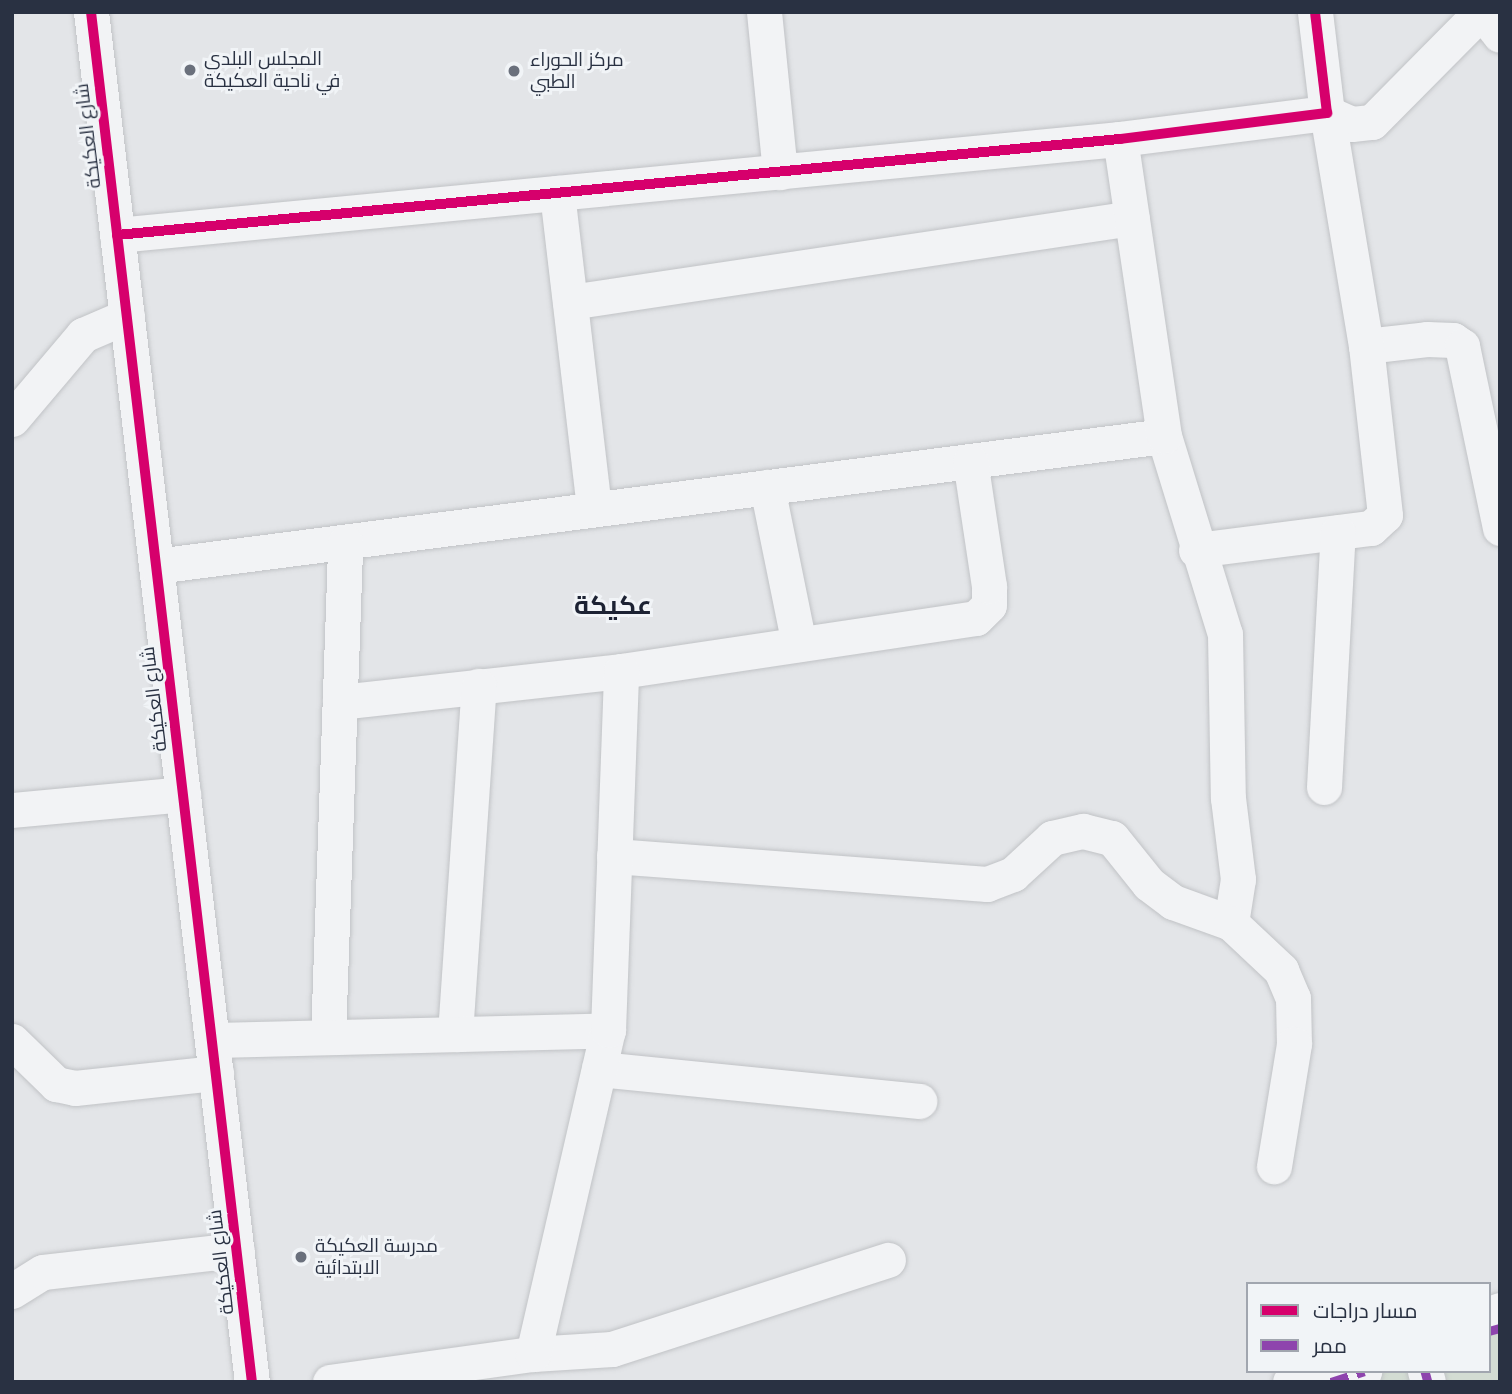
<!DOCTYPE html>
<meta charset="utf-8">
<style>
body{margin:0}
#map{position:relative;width:1512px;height:1394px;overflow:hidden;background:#e3e5e8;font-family:"Noto Sans",Cairo,sans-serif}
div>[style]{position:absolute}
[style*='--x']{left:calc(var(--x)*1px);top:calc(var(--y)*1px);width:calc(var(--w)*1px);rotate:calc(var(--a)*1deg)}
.green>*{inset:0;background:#d3dcd3}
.roads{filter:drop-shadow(0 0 2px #c1c3c6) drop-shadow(0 0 2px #c1c3c6)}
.minor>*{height:35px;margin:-17.5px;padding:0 17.5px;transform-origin:17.5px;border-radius:17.5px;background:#f2f3f5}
.quiet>*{height:9px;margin-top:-4.5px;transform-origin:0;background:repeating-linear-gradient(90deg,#8e44ad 0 18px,transparent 0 27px)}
.cycleway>*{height:10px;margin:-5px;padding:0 5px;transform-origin:5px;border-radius:5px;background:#d6006c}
.dots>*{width:19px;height:19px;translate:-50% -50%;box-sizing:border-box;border:4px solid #f1f4f7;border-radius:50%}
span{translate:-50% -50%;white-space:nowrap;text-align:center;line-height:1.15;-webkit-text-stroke:6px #f1f4f7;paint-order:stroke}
.poi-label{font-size:19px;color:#293142}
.left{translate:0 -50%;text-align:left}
.street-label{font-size:19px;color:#293142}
.district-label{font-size:26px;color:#1c2233;font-weight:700}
.frame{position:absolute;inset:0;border:14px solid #293142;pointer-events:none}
.legend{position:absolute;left:1246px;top:1282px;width:245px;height:91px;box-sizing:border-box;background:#f1f4f7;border:2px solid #a1a6af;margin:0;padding:9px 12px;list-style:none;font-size:21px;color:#293142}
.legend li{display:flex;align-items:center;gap:14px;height:35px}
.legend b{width:35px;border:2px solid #a1a6af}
</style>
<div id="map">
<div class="green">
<div style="clip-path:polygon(1500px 1324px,1500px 1382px,1321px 1382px,1353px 1371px,1489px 1371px,1489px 1327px)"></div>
</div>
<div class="roads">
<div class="minor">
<div style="--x:91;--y:12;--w:1379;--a:83.3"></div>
<div style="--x:764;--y:12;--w:161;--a:84.3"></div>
<div style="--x:1482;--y:12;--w:29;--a:52"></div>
<div style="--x:1327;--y:113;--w:27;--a:24"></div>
<div style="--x:1352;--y:124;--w:20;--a:-6"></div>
<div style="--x:1372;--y:122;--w:155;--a:-45.3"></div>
<div style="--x:557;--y:193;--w:318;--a:83.3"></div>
<div style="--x:117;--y:235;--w:1008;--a:-5.47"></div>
<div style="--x:1120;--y:139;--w:209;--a:-7.2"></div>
<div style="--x:1327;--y:113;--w:102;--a:-96.8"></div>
<div style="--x:570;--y:302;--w:568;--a:-8.5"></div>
<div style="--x:1366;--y:346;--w:61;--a:-6.5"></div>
<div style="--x:1427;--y:339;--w:26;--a:2"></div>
<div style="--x:1453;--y:340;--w:11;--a:34"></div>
<div style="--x:1462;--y:346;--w:186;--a:78.2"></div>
<div style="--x:12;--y:419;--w:110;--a:-49.8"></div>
<div style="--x:83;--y:335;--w:48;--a:-23.4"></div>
<div style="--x:1164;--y:436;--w:207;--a:72.9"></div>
<div style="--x:1225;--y:634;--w:164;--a:89"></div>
<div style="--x:1228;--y:798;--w:82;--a:83"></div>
<div style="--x:1238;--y:879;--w:45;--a:99"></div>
<div style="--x:767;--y:487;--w:160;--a:78.5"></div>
<div style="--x:1196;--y:550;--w:176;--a:-7.2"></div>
<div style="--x:1371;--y:528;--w:19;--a:-43"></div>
<div style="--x:1385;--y:515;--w:170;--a:-96.4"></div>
<div style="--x:1366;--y:346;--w:236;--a:-99.5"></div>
<div style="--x:156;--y:566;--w:1016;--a:-7.35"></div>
<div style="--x:1164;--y:436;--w:300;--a:-98.4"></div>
<div style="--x:340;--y:702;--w:283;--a:-6.3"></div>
<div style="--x:621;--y:671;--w:359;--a:-8.5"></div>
<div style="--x:976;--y:618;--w:18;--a:-45"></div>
<div style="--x:989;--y:605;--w:19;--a:-90"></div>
<div style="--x:989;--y:586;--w:126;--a:-98.6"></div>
<div style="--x:1324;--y:787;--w:255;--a:-86.9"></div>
<div style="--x:12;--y:810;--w:172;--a:-5.3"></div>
<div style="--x:614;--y:856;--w:374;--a:4.3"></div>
<div style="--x:987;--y:884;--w:28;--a:-21"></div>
<div style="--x:1013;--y:874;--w:53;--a:-42.7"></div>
<div style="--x:1052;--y:838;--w:32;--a:-13"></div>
<div style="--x:1083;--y:831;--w:30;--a:14"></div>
<div style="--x:1112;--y:838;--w:59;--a:51.2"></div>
<div style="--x:1149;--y:884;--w:30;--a:37"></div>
<div style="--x:1173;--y:902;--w:62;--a:19.9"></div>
<div style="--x:1231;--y:923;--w:69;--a:43.2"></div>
<div style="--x:1281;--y:970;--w:30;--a:67"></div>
<div style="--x:1293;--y:998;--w:46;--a:88.8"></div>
<div style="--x:1294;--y:1044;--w:124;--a:99.3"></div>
<div style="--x:455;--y:1034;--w:349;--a:-86.1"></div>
<div style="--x:328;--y:1037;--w:495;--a:-88"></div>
<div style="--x:212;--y:1040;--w:396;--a:-1.4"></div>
<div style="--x:12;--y:1041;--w:62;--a:44.3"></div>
<div style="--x:56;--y:1084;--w:19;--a:12"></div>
<div style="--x:75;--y:1088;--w:142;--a:-6.1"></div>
<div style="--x:599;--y:1069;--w:322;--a:5.7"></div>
<div style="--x:12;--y:1291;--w:36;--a:-32"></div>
<div style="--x:43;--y:1272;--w:195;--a:-6.5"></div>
<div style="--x:1489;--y:1314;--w:12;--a:-20"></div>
<div style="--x:533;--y:1354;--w:79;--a:-3.6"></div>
<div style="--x:612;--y:1349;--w:290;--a:-17.9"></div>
<div style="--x:1425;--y:1371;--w:11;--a:75"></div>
<div style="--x:330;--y:1382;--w:205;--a:-7.9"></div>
<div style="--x:533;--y:1354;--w:333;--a:-77"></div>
<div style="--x:608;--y:1030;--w:359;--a:-87.9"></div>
<div style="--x:1290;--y:1382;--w:33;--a:-20"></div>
<div style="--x:1331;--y:1382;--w:35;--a:-18"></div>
</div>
</div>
<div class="quiet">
<div style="--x:1489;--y:1331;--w:11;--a:-15"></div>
<div style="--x:1425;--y:1371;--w:11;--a:75"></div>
<div style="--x:1331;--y:1382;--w:35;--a:-18"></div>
</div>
<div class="cycleway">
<div style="--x:91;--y:12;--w:1379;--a:83.3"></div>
<div style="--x:117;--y:235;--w:1008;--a:-5.47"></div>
<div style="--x:1120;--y:139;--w:209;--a:-7.2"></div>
<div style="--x:1327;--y:113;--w:102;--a:-96.8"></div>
</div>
<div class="dots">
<div style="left:190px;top:70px;background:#6a707c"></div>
<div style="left:514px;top:71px;background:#6a707c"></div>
<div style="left:301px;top:1257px;background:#6a707c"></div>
</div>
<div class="poi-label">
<span class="left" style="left:204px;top:70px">المجلس البلدي<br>في ناحية العكيكة</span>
<span class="left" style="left:530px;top:71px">مركز الحوراء<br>الطبي</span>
<span class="left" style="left:315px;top:1257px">مدرسة العكيكة<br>الابتدائية</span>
</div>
<div class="street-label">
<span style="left:88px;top:136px;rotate:-97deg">شارع العكيكة</span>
<span style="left:154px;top:699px;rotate:-97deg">شارع العكيكة</span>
<span style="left:221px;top:1262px;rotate:-97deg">شارع العكيكة</span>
</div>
<div class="district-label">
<span style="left:613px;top:605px">عكيكة</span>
</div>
<div class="frame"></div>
<ul class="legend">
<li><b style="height:9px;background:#d6006c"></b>مسار دراجات</li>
<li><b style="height:9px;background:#8e44ad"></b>ممر</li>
</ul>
</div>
